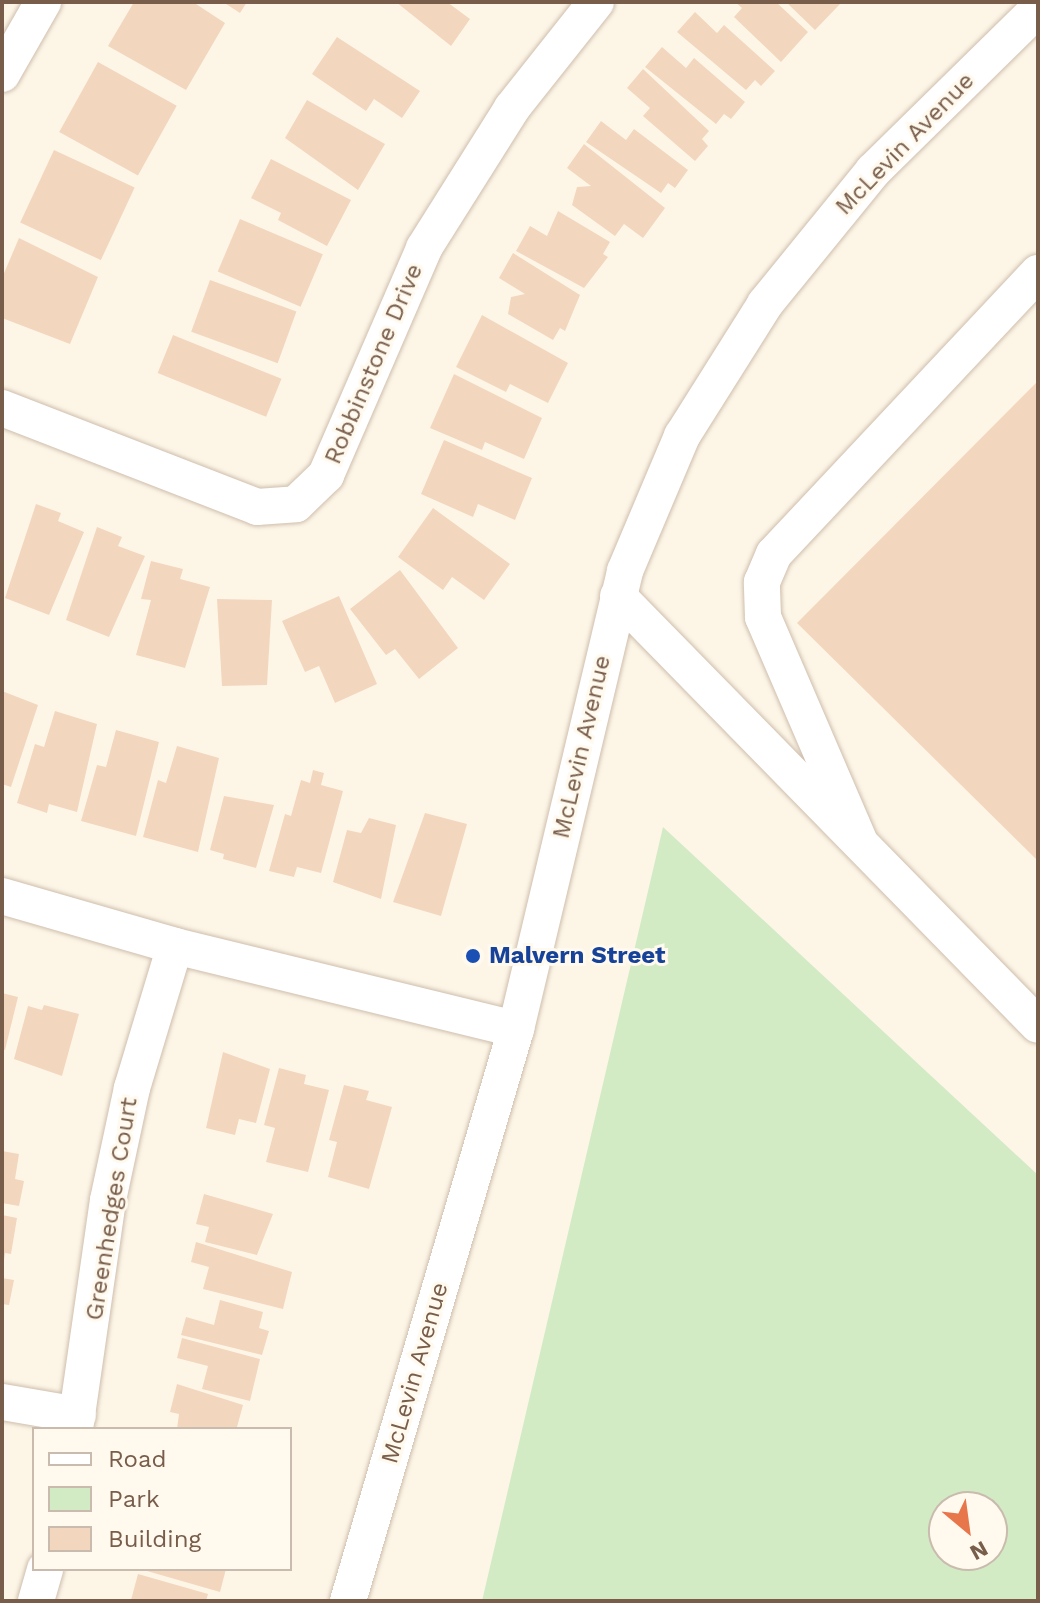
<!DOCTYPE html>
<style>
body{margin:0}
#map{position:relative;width:1040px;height:1603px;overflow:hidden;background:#fdf6e7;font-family:"Work Sans",sans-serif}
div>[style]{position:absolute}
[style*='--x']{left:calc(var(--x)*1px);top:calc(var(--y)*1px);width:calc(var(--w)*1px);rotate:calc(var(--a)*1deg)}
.green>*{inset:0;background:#d2ebc5}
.building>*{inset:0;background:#f3d6be;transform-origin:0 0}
.roads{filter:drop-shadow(0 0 2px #cfbead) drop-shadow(0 0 2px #cfbead)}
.minor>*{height:36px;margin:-18px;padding:0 18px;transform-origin:18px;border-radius:18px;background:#fff}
.dots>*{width:22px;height:22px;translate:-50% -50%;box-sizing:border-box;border:4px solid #fff9ee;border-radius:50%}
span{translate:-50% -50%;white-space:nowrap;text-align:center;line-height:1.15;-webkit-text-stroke:6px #fff9ee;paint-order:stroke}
.street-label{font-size:24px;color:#785d4b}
.transit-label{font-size:24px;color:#164399;font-weight:700}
.left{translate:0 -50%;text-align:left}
.frame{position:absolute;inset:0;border:4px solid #785d4b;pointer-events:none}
.legend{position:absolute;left:32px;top:1427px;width:260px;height:144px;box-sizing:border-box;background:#fff9ee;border:2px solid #c9bbad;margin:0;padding:10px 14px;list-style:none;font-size:24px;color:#785d4b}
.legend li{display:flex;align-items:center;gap:16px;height:40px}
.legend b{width:40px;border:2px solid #c9bbad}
.north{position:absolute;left:928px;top:1491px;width:80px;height:80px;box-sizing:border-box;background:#fff9ee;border:2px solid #c9bbad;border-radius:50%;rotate:151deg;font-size:22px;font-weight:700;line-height:32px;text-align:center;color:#785d4b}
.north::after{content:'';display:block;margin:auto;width:28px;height:36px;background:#e8764b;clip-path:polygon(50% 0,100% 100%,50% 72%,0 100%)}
</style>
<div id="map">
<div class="green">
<div style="clip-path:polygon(evenodd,663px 827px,1038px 1175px,1038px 1601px,482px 1601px,663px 827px,944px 1507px,992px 1507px,992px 1555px,944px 1555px,944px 1507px)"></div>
</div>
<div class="building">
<div style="clip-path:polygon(134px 2px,193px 2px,225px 23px,186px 90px,108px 46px)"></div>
<div style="clip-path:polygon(223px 2px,247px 2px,240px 13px)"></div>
<div style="clip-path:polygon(396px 2px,447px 2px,470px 19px,451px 46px)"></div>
<div style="clip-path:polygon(735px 2px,776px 2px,808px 32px,781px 62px,734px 17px,742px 8px)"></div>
<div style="clip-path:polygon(786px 2px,842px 2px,815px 30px)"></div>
<div style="clip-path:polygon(695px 12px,717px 33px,724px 25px,775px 71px,761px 86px,755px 80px,746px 90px,677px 32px)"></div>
<div style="clip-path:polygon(337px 37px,420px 91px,402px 118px,374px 99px,366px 111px,312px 74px)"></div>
<div style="clip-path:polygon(662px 47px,686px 68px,694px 58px,745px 102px,731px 119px,724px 114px,716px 124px,645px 67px)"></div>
<div style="left:98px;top:62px;width:90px;height:80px;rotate:29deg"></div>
<div style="clip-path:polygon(643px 69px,709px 131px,702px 139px,708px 146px,695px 161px,643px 116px,650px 108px,627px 88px)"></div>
<div style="clip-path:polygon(307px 100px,385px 144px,358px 190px,285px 138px)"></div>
<div style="clip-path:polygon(601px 121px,626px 140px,634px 129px,688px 170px,675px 188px,668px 183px,661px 193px,586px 142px)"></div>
<div style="clip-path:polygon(584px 144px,665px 208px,643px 238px,624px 224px,615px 236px,572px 205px,577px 187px,591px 186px,567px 168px)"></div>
<div style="left:54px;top:150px;width:89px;height:80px;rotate:25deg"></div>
<div style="clip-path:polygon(271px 159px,351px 200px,327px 246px,278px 220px,281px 213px,251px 198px)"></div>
<div style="clip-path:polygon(558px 211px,610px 242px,603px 254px,608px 257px,584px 288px,516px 251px,530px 226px,547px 236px)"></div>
<div style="left:240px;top:219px;width:90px;height:57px;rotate:23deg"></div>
<div style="clip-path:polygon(19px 238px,98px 277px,70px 344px,2px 318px,2px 278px)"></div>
<div style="clip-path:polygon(513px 253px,580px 295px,565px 331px,560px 328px,553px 340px,508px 314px,511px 297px,525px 294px,499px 278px)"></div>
<div style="left:210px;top:280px;width:92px;height:55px;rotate:20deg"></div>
<div style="clip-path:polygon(482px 315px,568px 363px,548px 403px,510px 384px,506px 392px,456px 367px)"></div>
<div style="left:173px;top:335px;width:117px;height:41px;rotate:22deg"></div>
<div style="clip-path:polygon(454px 374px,542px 418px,524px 459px,485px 442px,482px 450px,430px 428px)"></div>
<div style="clip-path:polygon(1038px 381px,1038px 861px,797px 623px)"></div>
<div style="clip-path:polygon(444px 440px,532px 478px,515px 520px,478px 504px,473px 517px,421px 494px)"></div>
<div style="clip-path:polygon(36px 504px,61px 513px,58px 521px,84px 532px,49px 615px,5px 598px)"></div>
<div style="clip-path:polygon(433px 508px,510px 564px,484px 600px,452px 577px,443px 590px,398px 557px)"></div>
<div style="clip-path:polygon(97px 527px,122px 537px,118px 546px,145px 556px,109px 637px,66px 620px)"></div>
<div style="clip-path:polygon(151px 561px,183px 569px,180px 579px,210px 587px,185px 668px,136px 655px,151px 600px,141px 599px)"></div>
<div style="clip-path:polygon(400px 570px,458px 648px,419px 679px,395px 649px,386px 655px,350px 609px)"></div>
<div style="clip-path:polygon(339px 596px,377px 684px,335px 703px,319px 666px,305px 672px,282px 621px)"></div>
<div style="clip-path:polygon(217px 599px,272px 600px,267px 685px,222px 686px)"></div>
<div style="clip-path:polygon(2px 691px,38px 705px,11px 787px,2px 784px)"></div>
<div style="clip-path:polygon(55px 711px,97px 724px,77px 812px,49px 804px,47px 813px,17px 803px,35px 744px,44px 747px)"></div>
<div style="clip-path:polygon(116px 730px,159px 742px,136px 836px,81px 821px,97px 765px,106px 767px)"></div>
<div style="clip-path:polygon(177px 746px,219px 758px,198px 852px,143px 837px,158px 780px,166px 783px)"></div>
<div style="clip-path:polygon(313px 770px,324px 773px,321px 785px,343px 791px,321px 873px,297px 867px,294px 877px,269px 871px,285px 814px,291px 816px,301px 780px,310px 783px)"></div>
<div style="clip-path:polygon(224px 796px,274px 805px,256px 868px,223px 859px,224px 854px,210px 850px)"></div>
<div style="clip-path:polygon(425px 813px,467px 824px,441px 916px,393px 902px)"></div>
<div style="clip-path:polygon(369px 818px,396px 825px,381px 899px,333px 882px,347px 830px,361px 833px)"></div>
<div style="clip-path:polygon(2px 993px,18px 997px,5px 1050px,2px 1049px)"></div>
<div style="clip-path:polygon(44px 1005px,79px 1014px,62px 1076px,14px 1059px,28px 1006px,42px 1010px)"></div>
<div style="clip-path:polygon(223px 1052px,270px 1069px,256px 1123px,239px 1119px,235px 1135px,206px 1128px)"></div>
<div style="clip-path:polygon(279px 1068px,306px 1075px,304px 1084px,329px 1090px,308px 1172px,266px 1162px,275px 1128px,264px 1125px)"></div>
<div style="clip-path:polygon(344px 1085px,369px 1091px,366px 1100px,392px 1107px,369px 1189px,328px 1177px,337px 1142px,329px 1140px)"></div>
<div style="clip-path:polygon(2px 1151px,19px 1154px,15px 1179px,24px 1181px,19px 1206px,2px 1203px)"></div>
<div style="clip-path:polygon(204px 1194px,273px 1214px,257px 1255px,205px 1242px,209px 1227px,196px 1224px)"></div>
<div style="clip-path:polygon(2px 1215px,17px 1218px,11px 1254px,5px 1253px,4px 1260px)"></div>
<div style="clip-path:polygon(196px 1242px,292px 1272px,283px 1309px,203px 1289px,209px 1267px,191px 1262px)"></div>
<div style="clip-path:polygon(2px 1278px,14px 1280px,9px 1305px,2px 1304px)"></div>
<div style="clip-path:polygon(220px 1300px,263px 1312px,259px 1328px,269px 1331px,262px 1355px,181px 1335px,186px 1317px,214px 1325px)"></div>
<div style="clip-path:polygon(182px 1338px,260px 1359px,250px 1401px,202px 1389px,208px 1366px,177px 1358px)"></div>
<div style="clip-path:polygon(177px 1384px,243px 1405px,237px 1427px,177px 1429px,179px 1414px,170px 1412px)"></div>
<div style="clip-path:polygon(140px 1569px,226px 1569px,220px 1592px)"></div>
<div style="clip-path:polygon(138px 1574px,208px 1594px,206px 1601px,131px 1600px)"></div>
</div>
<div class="roads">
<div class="minor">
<div style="--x:2;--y:74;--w:83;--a:-60.3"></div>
<div style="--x:2;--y:408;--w:274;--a:21.2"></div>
<div style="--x:257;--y:507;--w:39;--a:-4"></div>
<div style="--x:296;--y:504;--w:42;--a:-44"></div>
<div style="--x:326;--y:475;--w:247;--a:-66.6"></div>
<div style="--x:424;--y:248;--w:165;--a:-57.8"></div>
<div style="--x:512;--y:108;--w:135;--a:-51.6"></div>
<div style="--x:618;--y:596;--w:600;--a:45.61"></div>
<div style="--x:859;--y:840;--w:243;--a:-113.3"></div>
<div style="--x:763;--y:617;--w:35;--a:-92"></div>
<div style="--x:762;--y:582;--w:30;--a:-67"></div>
<div style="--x:774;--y:554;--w:386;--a:-46.8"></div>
<div style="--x:2;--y:896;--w:180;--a:16.1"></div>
<div style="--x:175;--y:946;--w:351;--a:13.7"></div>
<div style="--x:2;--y:1402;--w:77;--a:9.7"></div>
<div style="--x:75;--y:1429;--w:231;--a:-81.8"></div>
<div style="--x:108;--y:1200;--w:115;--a:-77.9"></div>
<div style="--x:132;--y:1088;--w:148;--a:-73.2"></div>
<div style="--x:36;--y:1601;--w:33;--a:-74"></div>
<div style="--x:348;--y:1601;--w:596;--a:-73.63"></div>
<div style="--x:516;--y:1029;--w:471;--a:-76.6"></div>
<div style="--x:625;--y:571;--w:147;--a:-67.1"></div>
<div style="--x:682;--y:436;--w:156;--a:-57.8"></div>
<div style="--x:765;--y:304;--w:171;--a:-50.9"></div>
<div style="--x:873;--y:171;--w:231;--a:-44.5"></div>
</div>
</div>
<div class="dots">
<div style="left:473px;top:956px;background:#1a4fb4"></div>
</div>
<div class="street-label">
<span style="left:905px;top:144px;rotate:-46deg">McLevin Avenue</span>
<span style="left:374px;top:364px;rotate:-67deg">Robbinstone Drive</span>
<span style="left:582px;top:747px;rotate:-77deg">McLevin Avenue</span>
<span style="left:112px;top:1209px;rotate:-81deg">Greenhedges Court</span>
<span style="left:415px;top:1373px;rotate:-74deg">McLevin Avenue</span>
</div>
<div class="transit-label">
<span class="left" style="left:489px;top:956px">Malvern Street</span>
</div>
<div class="frame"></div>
<ul class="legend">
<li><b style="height:10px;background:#fff"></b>Road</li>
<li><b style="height:22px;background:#d2ebc5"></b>Park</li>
<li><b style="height:22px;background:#f3d6be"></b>Building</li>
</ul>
<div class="north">N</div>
</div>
